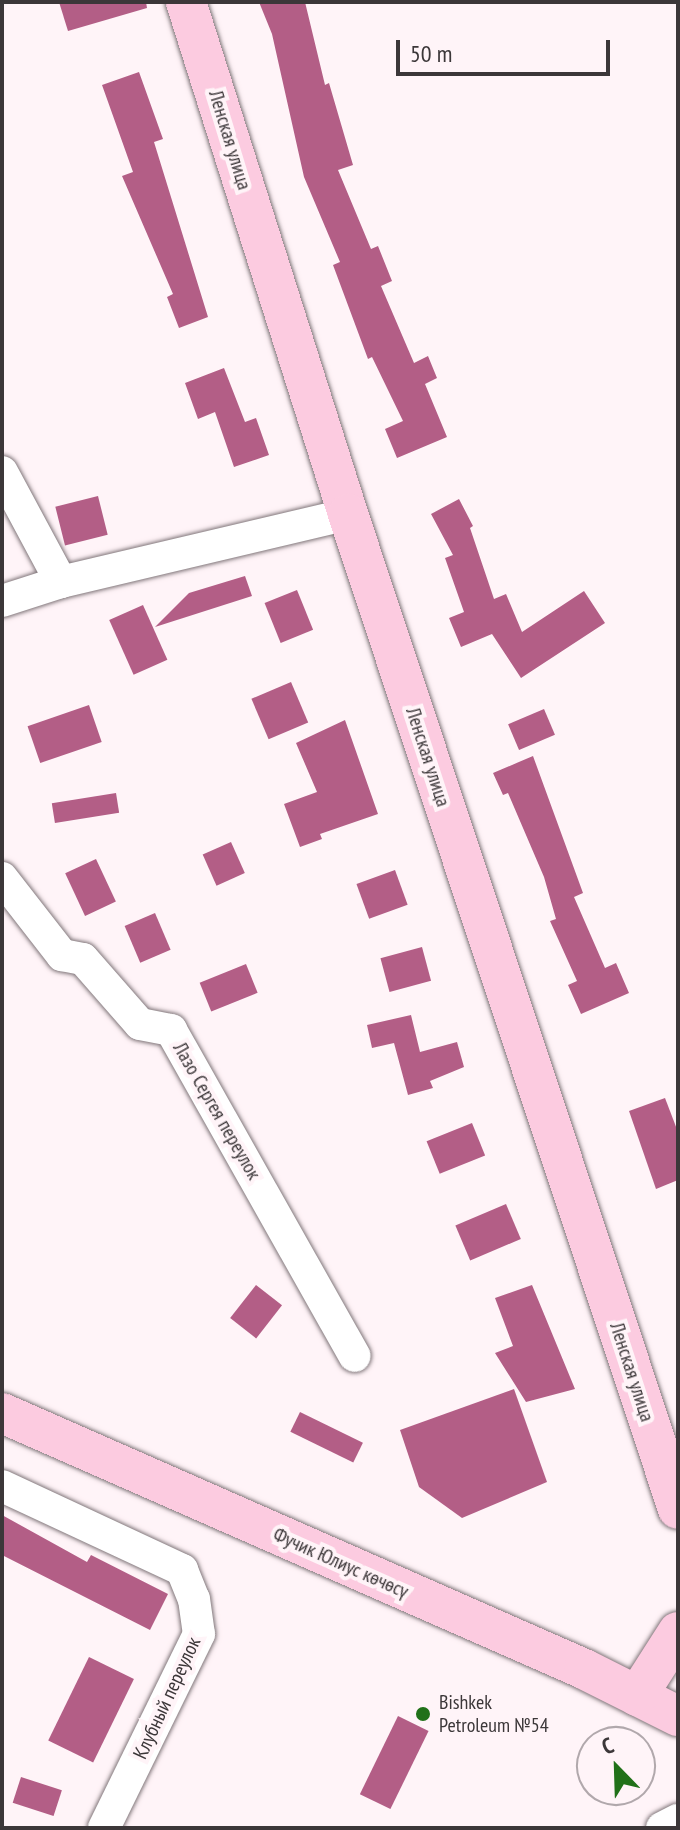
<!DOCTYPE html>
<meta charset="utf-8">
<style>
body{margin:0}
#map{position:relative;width:680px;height:1830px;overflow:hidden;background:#fff4f8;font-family:"PT Sans Narrow",sans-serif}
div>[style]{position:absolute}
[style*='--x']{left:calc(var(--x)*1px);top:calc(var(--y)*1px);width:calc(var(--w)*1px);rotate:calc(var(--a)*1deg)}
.building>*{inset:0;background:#b35e86;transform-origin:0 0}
.roads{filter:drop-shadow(0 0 2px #82777b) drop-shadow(0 0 2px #82777b)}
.minor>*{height:32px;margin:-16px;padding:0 16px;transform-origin:16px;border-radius:16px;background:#fff}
.major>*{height:40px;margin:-20px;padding:0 20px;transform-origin:20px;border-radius:20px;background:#fccbe0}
.dots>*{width:22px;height:22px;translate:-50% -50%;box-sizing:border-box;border:4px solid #fff4f8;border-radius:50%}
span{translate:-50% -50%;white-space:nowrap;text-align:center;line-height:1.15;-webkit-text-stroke:8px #fff4f8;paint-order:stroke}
.street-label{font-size:20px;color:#3c3739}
.poi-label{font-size:20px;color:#3c3739}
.left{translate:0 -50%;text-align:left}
.frame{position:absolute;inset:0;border:4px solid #3c3739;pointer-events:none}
.north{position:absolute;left:576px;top:1726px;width:80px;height:80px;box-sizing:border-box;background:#fff4f8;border:2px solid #b1a8ac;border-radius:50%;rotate:337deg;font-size:22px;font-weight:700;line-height:32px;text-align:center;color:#3c3739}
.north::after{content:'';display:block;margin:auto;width:28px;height:36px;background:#217119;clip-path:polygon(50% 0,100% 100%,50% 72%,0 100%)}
.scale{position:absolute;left:396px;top:40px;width:214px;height:36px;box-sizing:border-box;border:4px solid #3c3739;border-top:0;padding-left:10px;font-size:24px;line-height:28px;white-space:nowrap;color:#3c3739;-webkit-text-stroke:6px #fff4f8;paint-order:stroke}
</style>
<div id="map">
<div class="building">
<div style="clip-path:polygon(59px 2px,146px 2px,147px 8px,68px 31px)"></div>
<div style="clip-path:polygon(259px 2px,305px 2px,325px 85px,329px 83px,353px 165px,338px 170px,371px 249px,378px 246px,392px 281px,381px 286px,414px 363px,428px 356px,437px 378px,425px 384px,447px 437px,397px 458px,385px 429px,403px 421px,372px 357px,368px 359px,333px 265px,340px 262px,304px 177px,272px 34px)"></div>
<div style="clip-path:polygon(139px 72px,163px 139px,154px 142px,208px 317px,179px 328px,167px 297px,173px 294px,122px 176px,133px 172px,102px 85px)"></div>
<div style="clip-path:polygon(224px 368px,245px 422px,256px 418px,269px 455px,234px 467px,215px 412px,198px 419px,185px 383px)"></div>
<div style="left:98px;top:496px;width:40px;height:44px;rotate:76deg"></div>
<div style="clip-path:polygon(459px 499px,473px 526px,470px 528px,494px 599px,506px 594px,522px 632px,584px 591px,605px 623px,521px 678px,492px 634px,461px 647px,449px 618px,464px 612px,445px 558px,453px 555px,431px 514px)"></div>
<div style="clip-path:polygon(245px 576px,252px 596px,155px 627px,189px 593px)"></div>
<div style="left:297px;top:590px;width:43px;height:35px;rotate:68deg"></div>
<div style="left:143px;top:605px;width:60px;height:37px;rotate:66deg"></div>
<div style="left:291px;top:682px;width:44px;height:43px;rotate:67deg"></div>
<div style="left:89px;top:705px;width:39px;height:65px;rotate:71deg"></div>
<div style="left:544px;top:709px;width:28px;height:39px;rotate:67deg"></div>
<div style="clip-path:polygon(345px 720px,378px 814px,320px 834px,322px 839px,300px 847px,284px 804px,317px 792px,296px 743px)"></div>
<div style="clip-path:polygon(533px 756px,583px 893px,574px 897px,605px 968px,616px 963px,629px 993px,581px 1014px,568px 985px,577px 981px,550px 921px,556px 919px,544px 877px,508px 793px,503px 795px,493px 773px)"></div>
<div style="left:116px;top:793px;width:20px;height:65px;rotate:81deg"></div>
<div style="left:231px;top:842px;width:34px;height:31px;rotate:66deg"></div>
<div style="left:96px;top:859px;width:47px;height:34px;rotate:65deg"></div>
<div style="left:395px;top:870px;width:37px;height:41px;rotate:70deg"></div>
<div style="left:155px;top:913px;width:40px;height:33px;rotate:67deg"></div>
<div style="left:422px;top:947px;width:35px;height:43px;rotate:75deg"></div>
<div style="left:246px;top:964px;width:31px;height:50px;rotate:68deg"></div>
<div style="clip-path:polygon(411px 1015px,420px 1052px,457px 1042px,464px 1067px,430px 1081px,433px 1088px,408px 1095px,394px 1043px,372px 1048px,367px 1025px)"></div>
<div style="clip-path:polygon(665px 1098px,678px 1132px,678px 1180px,656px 1189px,629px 1111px)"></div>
<div style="left:472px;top:1123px;width:35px;height:49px;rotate:68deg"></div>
<div style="left:506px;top:1204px;width:38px;height:55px;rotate:67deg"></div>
<div style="left:256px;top:1285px;width:33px;height:42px;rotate:38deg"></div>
<div style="clip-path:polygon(532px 1285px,575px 1389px,526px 1402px,495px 1353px,513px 1346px,495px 1298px)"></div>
<div style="clip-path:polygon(514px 1389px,547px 1482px,462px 1518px,419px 1487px,400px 1430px)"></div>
<div style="left:300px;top:1412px;width:70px;height:22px;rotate:26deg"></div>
<div style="clip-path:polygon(2px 1515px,87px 1562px,91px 1555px,168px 1594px,150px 1630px,2px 1555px)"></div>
<div style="left:89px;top:1657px;width:50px;height:93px;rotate:26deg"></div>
<div style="left:398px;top:1716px;width:34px;height:87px;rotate:26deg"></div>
<div style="left:21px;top:1777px;width:43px;height:27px;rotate:18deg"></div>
</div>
<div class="roads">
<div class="minor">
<div style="--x:2;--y:472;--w:125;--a:61.8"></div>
<div style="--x:2;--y:601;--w:62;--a:-17.9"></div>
<div style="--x:61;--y:582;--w:295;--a:-13.3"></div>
<div style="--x:2;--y:878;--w:98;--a:52.1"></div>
<div style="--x:62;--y:955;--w:21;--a:11"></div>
<div style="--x:83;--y:959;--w:86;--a:48.8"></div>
<div style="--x:140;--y:1024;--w:32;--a:11"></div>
<div style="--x:171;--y:1030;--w:374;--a:60.6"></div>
<div style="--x:2;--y:1486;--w:199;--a:25"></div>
<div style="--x:182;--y:1570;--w:31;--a:68"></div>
<div style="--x:194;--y:1599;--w:35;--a:82"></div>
<div style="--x:199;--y:1634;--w:216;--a:116.1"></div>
<div style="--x:662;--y:1828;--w:18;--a:-27"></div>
</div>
<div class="major">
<div style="--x:186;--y:2;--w:537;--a:72.44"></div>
<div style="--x:348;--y:514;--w:1048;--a:71.65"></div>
<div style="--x:2;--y:1413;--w:636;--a:23.74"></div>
<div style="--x:584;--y:1669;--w:105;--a:26.6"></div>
<div style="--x:637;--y:1696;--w:76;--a:-57.4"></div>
</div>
</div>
<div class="dots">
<div style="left:423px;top:1714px;background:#217119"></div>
</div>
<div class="street-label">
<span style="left:230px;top:140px;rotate:73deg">Ленская улица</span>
<span style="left:428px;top:757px;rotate:72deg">Ленская улица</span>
<span style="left:217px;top:1111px;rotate:60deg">Лазо Сергея переулок</span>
<span style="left:632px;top:1372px;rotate:72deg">Ленская улица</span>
<span style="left:341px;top:1563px;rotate:24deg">Фучик Юлиус көчөсү</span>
<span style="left:167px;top:1698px;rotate:-65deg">Клубный переулок</span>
</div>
<div class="poi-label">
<span class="left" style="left:439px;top:1714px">Bishkek<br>Petroleum №54</span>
</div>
<div class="frame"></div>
<div class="north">С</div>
<div class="scale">50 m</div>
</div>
